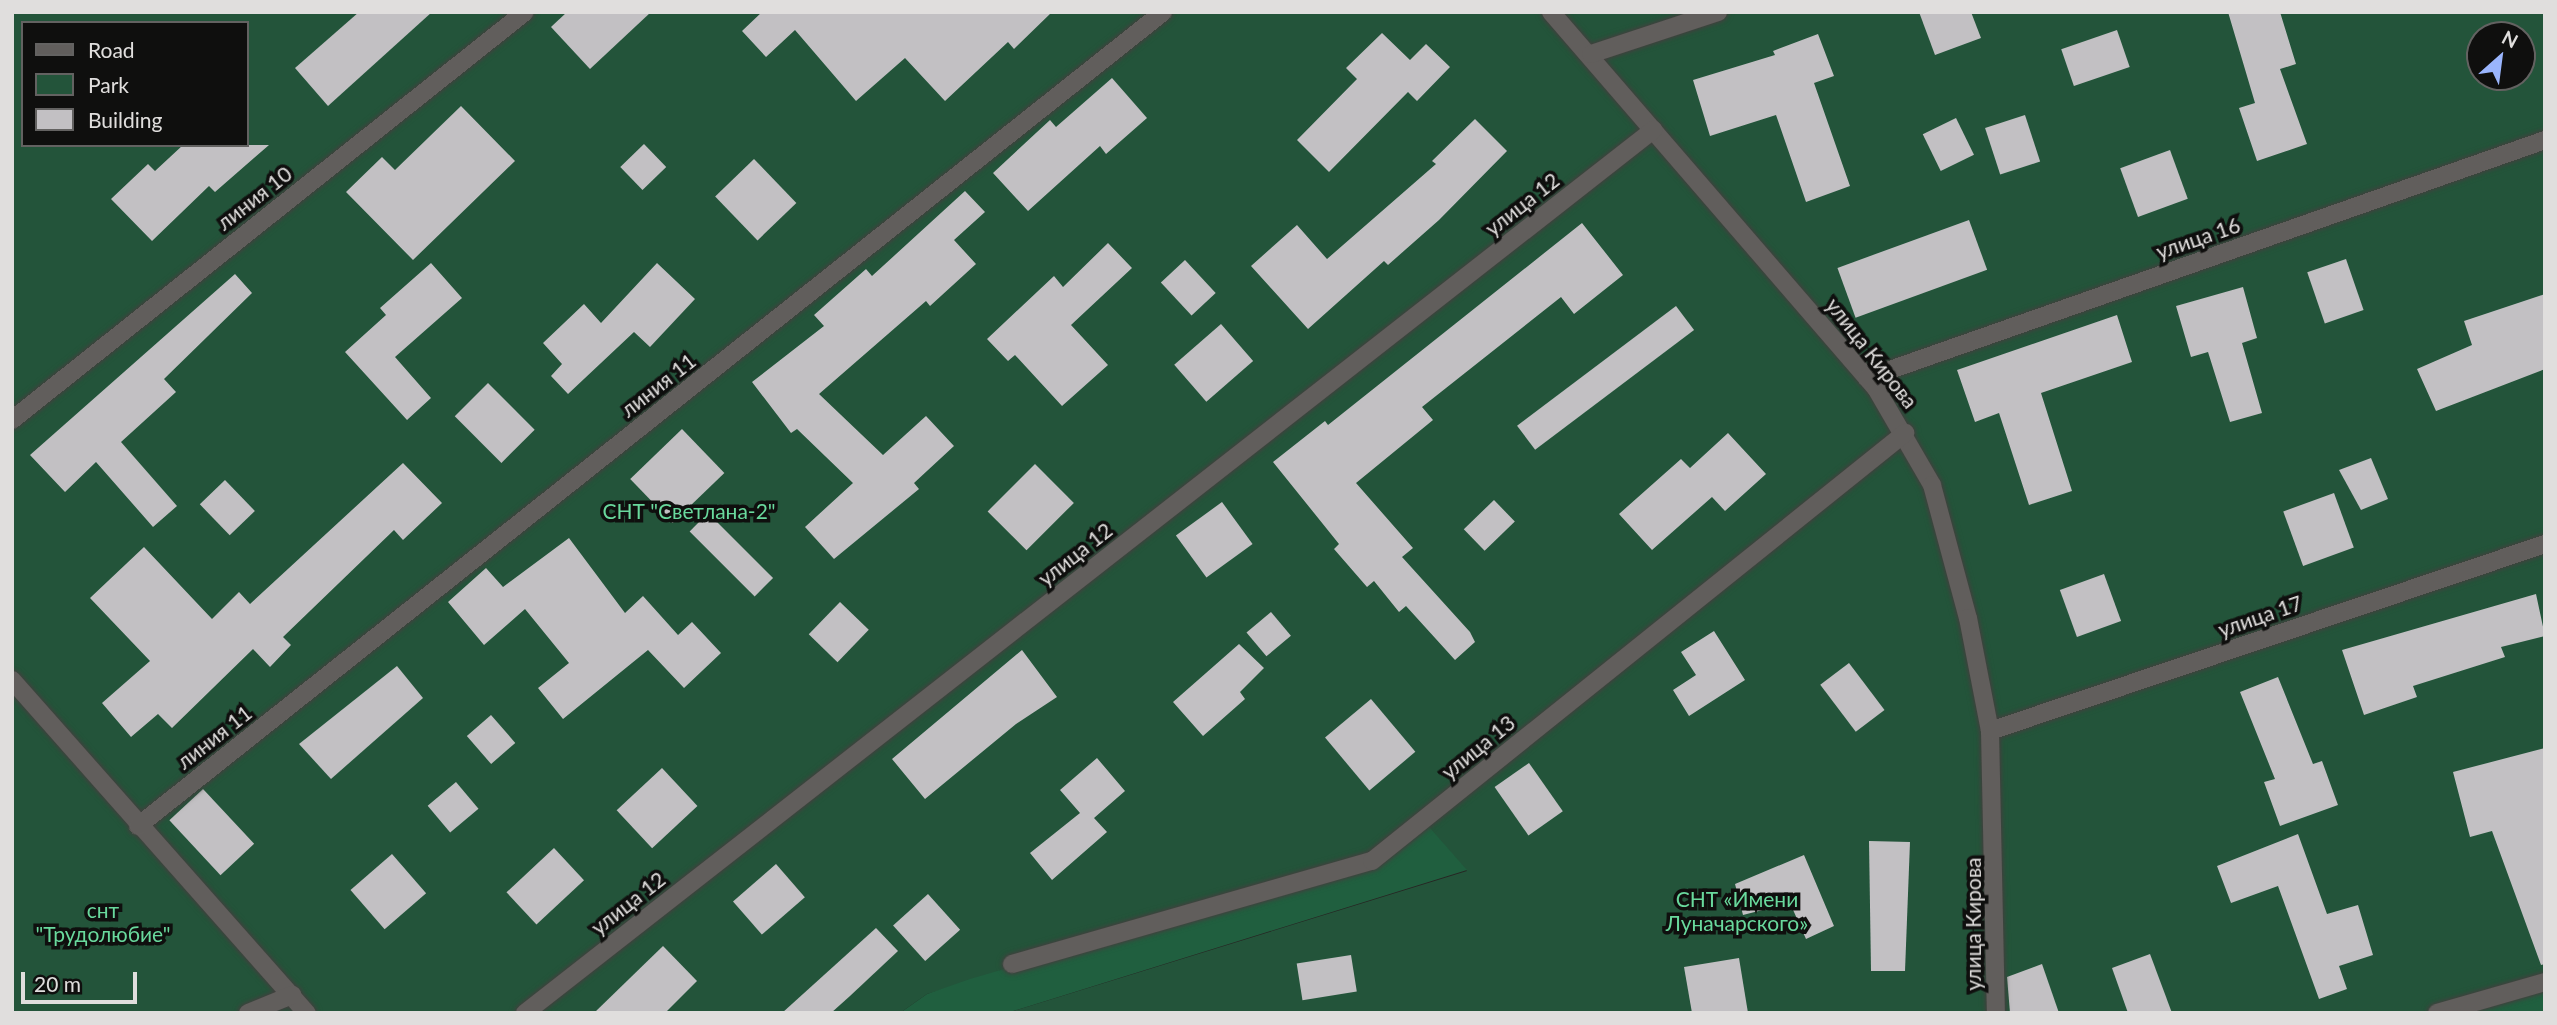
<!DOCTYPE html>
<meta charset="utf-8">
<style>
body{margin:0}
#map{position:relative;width:2557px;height:1025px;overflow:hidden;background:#272523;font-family:Lato,sans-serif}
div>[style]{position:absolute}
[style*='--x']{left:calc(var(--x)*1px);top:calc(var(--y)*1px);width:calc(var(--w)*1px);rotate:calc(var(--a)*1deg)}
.green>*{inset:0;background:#23543a}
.forest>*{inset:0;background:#205f3f}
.building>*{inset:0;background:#c2c0c3;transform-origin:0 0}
.roads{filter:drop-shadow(0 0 2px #42403e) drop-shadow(0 0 2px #42403e)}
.minor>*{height:18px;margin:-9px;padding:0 9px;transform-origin:9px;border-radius:9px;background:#615e5c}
span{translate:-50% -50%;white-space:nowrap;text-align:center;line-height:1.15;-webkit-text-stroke:7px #0f0f0e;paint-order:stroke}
.street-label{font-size:21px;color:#e0dedd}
.park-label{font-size:21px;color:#69d99d}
.frame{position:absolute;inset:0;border:14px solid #e0dedd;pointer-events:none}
.legend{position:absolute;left:21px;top:21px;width:228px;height:126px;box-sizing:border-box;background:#0f0f0e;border:2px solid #636261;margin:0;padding:9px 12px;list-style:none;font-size:21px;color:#e0dedd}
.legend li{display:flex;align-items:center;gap:14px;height:35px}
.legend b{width:35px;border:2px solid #636261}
.north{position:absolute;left:2466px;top:21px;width:70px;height:70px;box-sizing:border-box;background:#0f0f0e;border:2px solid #636261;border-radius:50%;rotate:28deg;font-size:19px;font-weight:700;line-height:28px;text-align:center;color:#e0dedd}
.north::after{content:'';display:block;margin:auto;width:24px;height:32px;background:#9ab5fd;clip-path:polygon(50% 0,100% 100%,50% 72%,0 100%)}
.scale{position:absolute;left:21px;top:972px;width:116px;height:32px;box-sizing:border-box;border:4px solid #e0dedd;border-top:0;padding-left:9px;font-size:21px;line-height:24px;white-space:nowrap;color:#e0dedd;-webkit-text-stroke:5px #0f0f0e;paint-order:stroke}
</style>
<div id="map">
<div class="green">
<div style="clip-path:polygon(evenodd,12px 12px,2545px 12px,2545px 981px,2438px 1013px,1007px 1013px,1467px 871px,1423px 821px,1372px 861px,927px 994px,900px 1013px,12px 1013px,12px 12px,23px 23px,247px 23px,247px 145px,23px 145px,23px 23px,12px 12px,2480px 35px,2522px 35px,2522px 77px,2480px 77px,2480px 35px)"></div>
</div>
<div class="forest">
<div style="clip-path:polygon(1423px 820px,1467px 870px,1007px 1013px,900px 1013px,927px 994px,970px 979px,1372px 861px)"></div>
<div style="clip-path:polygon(2545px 981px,2545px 1013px,2438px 1013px)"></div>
</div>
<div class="building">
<div style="clip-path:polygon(359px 12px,432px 12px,328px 106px,295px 68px)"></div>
<div style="clip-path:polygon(567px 12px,651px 12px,590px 69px,551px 27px)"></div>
<div style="clip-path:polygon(762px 12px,1052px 12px,1014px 49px,1008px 42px,945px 101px,905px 58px,856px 101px,795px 30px,766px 57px,742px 31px)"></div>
<div style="clip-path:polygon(1919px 12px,1971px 12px,1981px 38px,1935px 55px)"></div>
<div style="clip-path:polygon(2228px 12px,2280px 12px,2296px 64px,2280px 69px,2307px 144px,2257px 161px,2239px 108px,2255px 103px)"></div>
<div style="left:2117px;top:30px;width:39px;height:59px;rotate:71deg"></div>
<div style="clip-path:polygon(1382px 33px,1410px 60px,1426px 44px,1450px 67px,1417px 101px,1408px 92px,1329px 172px,1297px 140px,1357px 79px,1346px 68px)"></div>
<div style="clip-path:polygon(1818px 34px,1834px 76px,1814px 83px,1850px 186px,1806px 202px,1776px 115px,1710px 136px,1693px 80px,1775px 55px,1773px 51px)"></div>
<div style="clip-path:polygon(1112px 78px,1147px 118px,1106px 154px,1100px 146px,1028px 211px,993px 173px,1050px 120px,1056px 127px)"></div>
<div style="clip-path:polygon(461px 106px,515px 161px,413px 260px,346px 192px,382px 157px,395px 170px)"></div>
<div style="left:2025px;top:115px;width:49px;height:42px;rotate:72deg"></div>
<div style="left:1956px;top:118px;width:41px;height:37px;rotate:64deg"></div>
<div style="clip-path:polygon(1475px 119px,1507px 151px,1439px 220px,1388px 265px,1384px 261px,1308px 329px,1251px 266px,1297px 225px,1327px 259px,1436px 164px,1432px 161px)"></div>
<div style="left:644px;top:144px;width:32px;height:33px;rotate:46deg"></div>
<div style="clip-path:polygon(183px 145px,269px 145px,215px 192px,209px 186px,152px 241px,111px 199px,148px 164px,155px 171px)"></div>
<div style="left:2170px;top:150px;width:52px;height:53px;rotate:70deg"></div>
<div style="left:754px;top:159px;width:61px;height:54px;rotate:46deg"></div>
<div style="clip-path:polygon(965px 191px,985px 212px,954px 240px,976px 264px,930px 306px,926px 301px,819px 394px,883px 455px,926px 416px,954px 446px,914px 483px,919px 489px,834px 559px,805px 527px,853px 483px,797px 429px,791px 433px,752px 382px,824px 326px,814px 315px,866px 269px,872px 276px)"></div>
<div style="left:1969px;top:220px;width:53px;height:140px;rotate:70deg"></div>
<div style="clip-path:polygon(1582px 223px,1623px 275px,1574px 314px,1561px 297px,1422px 407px,1433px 420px,1356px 483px,1413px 548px,1402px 557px,1470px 632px,1475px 642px,1455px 660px,1406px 606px,1399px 612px,1374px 581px,1367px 587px,1334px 549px,1339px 544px,1273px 462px,1325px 421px,1328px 425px)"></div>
<div style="clip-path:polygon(1108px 243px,1132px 268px,1071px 325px,1108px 365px,1062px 406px,1015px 355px,1008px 361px,987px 339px,1054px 276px,1063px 287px)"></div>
<div style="left:2346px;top:259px;width:54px;height:41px;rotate:71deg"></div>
<div style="left:1185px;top:260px;width:45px;height:33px;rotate:47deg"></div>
<div style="clip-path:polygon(431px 263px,462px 298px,395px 357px,431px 398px,407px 420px,345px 352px,386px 315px,380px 308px)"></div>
<div style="clip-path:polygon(657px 263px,695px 299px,650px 347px,634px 332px,568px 394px,551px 376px,562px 364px,543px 343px,584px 304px,601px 323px)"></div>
<div style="clip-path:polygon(235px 274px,252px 293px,164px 379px,176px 392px,121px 442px,177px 506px,153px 527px,96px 462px,65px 492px,30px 455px)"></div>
<div style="clip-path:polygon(2243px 287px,2257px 338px,2242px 343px,2262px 413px,2230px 422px,2208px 352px,2191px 357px,2176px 306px)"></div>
<div style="clip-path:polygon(2545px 294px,2545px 369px,2436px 411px,2417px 369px,2472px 345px,2464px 321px)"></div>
<div style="left:1676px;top:306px;width:30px;height:199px;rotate:53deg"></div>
<div style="clip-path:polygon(2117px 315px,2132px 362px,2041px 393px,2072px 491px,2029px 505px,1999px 413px,1975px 422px,1957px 370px)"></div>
<div style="left:1221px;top:324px;width:49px;height:62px;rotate:49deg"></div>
<div style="left:488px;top:383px;width:66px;height:47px;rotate:45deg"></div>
<div style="left:682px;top:429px;width:61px;height:72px;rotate:46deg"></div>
<div style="clip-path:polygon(1728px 433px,1766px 474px,1725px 511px,1712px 497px,1652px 550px,1619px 514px,1681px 459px,1690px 468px)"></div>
<div style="clip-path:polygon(2371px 458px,2388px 499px,2361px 510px,2339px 470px)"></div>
<div style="clip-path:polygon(403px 463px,442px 503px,403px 540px,394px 530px,283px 637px,291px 645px,270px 667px,253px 649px,172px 728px,158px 714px,131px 737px,102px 703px,150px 661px,90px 598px,144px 547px,212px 619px,239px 592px,250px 604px)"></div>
<div style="left:1035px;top:464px;width:55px;height:67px;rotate:45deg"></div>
<div style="left:225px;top:480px;width:43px;height:35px;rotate:46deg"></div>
<div style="left:2334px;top:493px;width:58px;height:54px;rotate:70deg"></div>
<div style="left:1494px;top:500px;width:30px;height:42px;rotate:46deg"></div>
<div style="left:1222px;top:502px;width:52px;height:57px;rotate:54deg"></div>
<div style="left:708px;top:513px;width:92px;height:26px;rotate:45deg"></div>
<div style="clip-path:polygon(569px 538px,625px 613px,643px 596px,678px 635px,692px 622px,721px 653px,684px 688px,648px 650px,563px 719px,538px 688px,569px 663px,525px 609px,484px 645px,448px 602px,486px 568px,503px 587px)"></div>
<div style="left:2104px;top:574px;width:50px;height:47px;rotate:70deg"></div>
<div style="clip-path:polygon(2536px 594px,2545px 636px,2501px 647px,2505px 657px,2413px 686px,2417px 697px,2364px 715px,2342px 650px)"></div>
<div style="left:840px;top:602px;width:40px;height:45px;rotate:44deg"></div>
<div style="left:1271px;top:612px;width:31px;height:32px;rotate:50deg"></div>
<div style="clip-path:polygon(1714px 631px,1745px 680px,1689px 716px,1673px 690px,1696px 675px,1681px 652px)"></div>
<div style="clip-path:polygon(1239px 644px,1264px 668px,1240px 692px,1245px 699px,1203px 736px,1173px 702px)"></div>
<div style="clip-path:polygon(1022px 650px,1057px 697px,1016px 724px,925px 799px,892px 759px)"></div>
<div style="left:1849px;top:663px;width:59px;height:36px;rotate:53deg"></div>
<div style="clip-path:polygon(397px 666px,423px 698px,331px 779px,299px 744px)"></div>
<div style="clip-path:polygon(2278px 677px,2313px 764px,2322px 761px,2338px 805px,2280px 826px,2264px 782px,2275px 779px,2240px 692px)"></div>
<div style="left:1371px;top:699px;width:69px;height:60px;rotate:50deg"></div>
<div style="left:491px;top:715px;width:37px;height:32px;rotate:49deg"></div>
<div style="clip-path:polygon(2545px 748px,2545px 964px,2541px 965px,2492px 831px,2470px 837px,2453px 772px)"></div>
<div style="clip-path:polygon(1097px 758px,1125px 791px,1094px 818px,1107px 832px,1052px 880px,1030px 853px,1080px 813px,1060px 790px)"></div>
<div style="left:1529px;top:763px;width:59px;height:42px;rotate:55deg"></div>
<div style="left:662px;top:768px;width:52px;height:62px;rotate:47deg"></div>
<div style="left:456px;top:782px;width:35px;height:37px;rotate:50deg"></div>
<div style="left:203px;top:789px;width:75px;height:46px;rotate:47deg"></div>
<div style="clip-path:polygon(2298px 834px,2327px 914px,2358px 905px,2373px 955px,2339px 966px,2347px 989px,2319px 999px,2278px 886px,2231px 903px,2217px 866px)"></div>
<div style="clip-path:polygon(1869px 841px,1910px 842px,1905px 971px,1871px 971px)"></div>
<div style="left:554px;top:848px;width:44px;height:65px;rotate:47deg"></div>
<div style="left:392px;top:854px;width:52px;height:55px;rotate:49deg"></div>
<div style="clip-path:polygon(1804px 855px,1834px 926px,1806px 939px,1790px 903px,1743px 915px,1735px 884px)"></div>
<div style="left:776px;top:864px;width:44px;height:57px;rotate:49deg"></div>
<div style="left:928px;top:894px;width:48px;height:47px;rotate:48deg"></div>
<div style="clip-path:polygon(876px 928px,898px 951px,850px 996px,831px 1013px,782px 1013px)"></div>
<div style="clip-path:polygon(663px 946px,697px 981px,665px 1013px,594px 1013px)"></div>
<div style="clip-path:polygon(2150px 954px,2172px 1013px,2128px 1013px,2112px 968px)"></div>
<div style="left:1351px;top:955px;width:37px;height:55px;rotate:81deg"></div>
<div style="clip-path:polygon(1739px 958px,1748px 1013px,1692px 1013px,1684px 967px)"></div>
<div style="clip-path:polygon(2042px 964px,2059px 1013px,2010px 1013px,2007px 977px)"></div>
</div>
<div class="roads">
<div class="minor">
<div style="--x:1551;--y:12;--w:499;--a:49.2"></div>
<div style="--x:1877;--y:390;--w:110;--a:59.9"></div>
<div style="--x:1932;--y:485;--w:138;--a:74.9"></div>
<div style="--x:1968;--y:618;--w:115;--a:79"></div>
<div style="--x:1990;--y:731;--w:282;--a:88.8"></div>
<div style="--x:1591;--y:54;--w:134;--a:-18.3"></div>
<div style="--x:1867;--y:378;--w:719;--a:-19.34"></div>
<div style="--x:12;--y:420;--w:655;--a:-38.5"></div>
<div style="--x:12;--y:680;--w:445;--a:48.5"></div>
<div style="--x:1990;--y:731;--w:586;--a:-18.62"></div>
<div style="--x:138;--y:826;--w:1309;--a:-38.45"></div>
<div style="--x:1012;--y:964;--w:374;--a:-16"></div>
<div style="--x:1372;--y:861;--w:684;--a:-38.76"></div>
<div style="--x:248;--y:1013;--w:48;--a:-22.2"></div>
<div style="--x:525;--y:1013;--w:1433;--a:-38.05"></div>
<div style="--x:2437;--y:1013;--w:112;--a:-16"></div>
</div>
</div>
<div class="street-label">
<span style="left:254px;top:198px;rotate:-38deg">линия 10</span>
<span style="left:1522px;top:204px;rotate:-38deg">улица 12</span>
<span style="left:2198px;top:238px;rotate:-19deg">улица 16</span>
<span style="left:1872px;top:353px;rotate:52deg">улица Кирова</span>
<span style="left:658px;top:385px;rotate:-38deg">линия 11</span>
<span style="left:1075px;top:554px;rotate:-38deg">улица 12</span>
<span style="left:2260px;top:616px;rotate:-19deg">улица 17</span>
<span style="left:214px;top:737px;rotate:-38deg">линия 11</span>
<span style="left:1478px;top:747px;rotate:-39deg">улица 13</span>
<span style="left:628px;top:903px;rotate:-38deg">улица 12</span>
<span style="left:1973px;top:924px;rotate:-90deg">улица Кирова</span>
</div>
<div class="park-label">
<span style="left:689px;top:511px">СНТ "Светлана-2"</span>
<span style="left:1737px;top:911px">СНТ «Имени<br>Луначарского»</span>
<span style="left:103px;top:922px">снт<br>"Трудолюбие"</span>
</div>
<div class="frame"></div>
<ul class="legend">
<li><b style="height:9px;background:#615e5c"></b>Road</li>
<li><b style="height:19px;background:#23543a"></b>Park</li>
<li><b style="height:19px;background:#c2c0c3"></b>Building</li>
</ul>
<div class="north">N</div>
<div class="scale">20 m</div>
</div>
